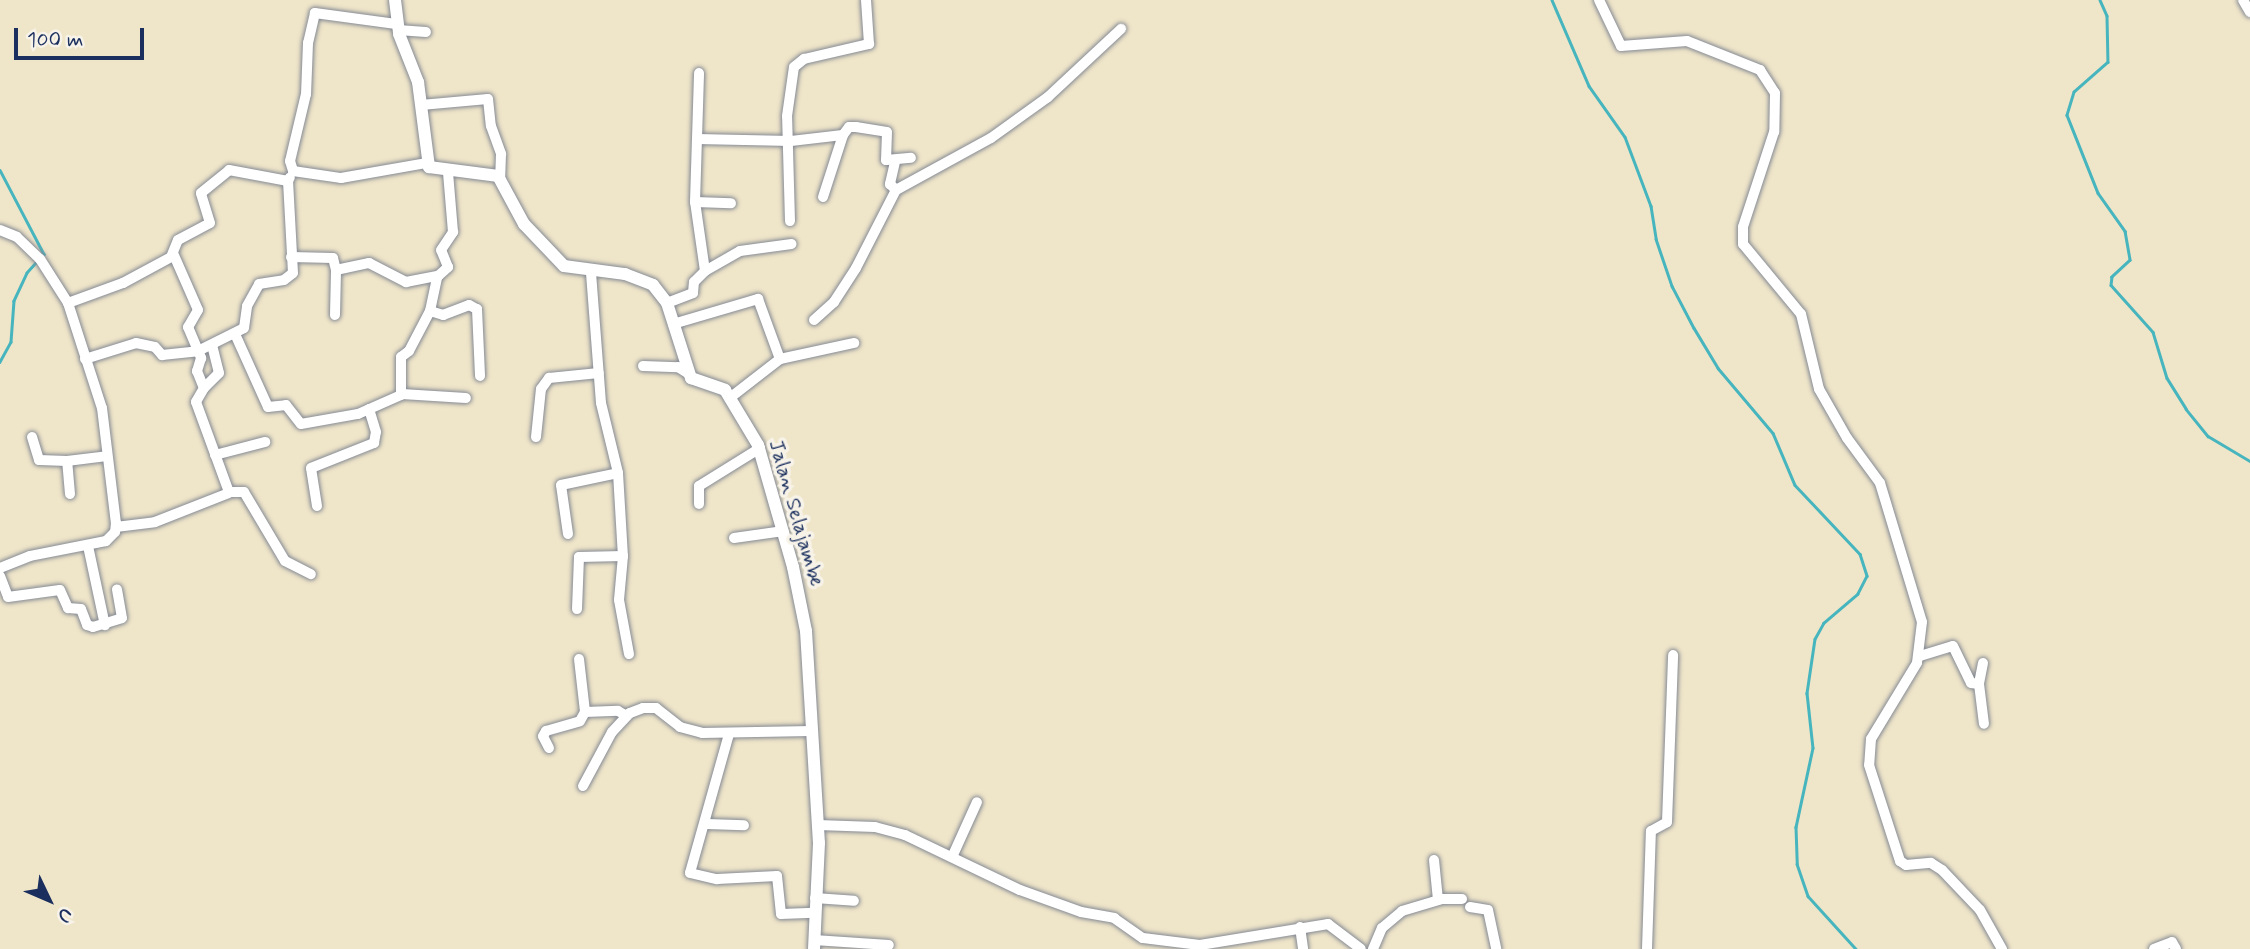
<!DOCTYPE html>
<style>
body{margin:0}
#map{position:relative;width:2250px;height:949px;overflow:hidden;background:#efe5c9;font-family:Mynerve,sans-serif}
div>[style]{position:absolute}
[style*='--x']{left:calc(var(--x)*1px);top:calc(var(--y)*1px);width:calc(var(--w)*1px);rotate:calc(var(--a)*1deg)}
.stream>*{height:2.5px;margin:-1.25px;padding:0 1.25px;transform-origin:1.25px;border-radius:1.25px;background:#46b5be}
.roads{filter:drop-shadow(0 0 2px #858a94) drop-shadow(0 0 2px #858a94)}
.minor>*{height:10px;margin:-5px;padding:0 5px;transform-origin:5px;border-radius:5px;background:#fff}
.tertiary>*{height:12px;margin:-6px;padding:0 6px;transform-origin:6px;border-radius:6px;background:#fff}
span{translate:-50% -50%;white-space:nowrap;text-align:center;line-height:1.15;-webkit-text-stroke:7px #f7f3e8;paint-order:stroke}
.street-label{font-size:21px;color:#1b2f5e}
.north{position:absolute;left:14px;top:865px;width:70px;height:70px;-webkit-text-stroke:5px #f7f3e8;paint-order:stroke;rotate:134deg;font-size:19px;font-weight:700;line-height:28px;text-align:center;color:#1b2f5e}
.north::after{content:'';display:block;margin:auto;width:24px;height:32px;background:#1b2f5e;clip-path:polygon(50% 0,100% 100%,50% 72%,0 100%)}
.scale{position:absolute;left:14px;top:28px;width:130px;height:32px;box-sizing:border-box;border:4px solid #1b2f5e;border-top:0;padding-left:9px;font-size:21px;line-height:24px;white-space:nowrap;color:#1b2f5e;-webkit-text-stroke:5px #f7f3e8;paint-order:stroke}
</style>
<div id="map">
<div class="stream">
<div style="--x:1552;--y:0;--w:94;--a:66.7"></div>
<div style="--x:1589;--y:86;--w:62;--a:54.8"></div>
<div style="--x:1625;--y:137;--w:74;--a:69.4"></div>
<div style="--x:1651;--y:206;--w:33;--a:81"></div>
<div style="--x:1656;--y:239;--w:50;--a:71.2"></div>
<div style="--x:1672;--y:286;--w:47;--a:62.4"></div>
<div style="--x:1694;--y:328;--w:47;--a:59"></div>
<div style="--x:1718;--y:368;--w:85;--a:49.8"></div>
<div style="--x:1773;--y:433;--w:56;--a:67.1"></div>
<div style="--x:1795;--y:485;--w:95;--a:46.7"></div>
<div style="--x:1860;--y:554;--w:23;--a:72"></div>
<div style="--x:1867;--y:576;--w:20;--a:117"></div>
<div style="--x:1858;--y:594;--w:45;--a:139.5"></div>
<div style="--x:1824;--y:623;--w:18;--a:119"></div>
<div style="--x:1815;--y:639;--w:55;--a:98.4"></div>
<div style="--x:1807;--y:693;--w:55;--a:83.8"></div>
<div style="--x:1813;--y:748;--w:81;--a:102.1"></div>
<div style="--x:1796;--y:827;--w:37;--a:88"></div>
<div style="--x:1797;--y:864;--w:34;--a:71"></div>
<div style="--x:1808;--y:896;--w:72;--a:47.8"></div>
<div style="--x:2100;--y:0;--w:17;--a:66"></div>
<div style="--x:2107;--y:16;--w:46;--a:88.8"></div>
<div style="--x:2108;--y:62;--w:45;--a:138.6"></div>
<div style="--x:2074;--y:92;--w:24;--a:107"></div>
<div style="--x:2067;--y:115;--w:84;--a:68.3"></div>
<div style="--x:2098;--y:193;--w:47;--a:54.6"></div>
<div style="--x:2125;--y:231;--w:29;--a:80"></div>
<div style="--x:2130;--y:260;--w:25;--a:137"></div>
<div style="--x:2112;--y:277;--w:8;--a:97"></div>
<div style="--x:2111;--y:285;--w:63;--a:48.2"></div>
<div style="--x:2153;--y:332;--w:48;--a:73.1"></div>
<div style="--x:2167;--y:378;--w:36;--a:58"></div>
<div style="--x:2186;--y:409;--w:35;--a:51"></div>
<div style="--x:2208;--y:436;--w:49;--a:30.8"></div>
<div style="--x:0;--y:170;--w:95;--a:62.4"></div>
<div style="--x:44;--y:254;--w:25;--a:132"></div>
<div style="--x:27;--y:273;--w:31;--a:115"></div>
<div style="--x:14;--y:301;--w:41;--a:94.2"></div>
<div style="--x:11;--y:342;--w:23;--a:119"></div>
</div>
<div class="roads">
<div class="minor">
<div style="--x:1599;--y:0;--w:51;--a:64.4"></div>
<div style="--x:1621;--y:46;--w:66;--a:-4.3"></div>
<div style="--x:1687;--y:41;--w:79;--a:21.7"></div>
<div style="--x:1760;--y:70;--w:27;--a:57"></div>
<div style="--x:1775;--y:93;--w:39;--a:91"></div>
<div style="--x:1774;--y:132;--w:100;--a:108.1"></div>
<div style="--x:1743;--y:227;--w:17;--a:90"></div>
<div style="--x:1743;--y:244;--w:91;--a:50.4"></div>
<div style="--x:1801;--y:314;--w:77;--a:76.5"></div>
<div style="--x:1819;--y:389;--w:56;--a:60.3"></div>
<div style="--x:1847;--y:438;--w:56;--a:53.7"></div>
<div style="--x:1880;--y:483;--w:145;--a:73.2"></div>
<div style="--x:1922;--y:622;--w:41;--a:97"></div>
<div style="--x:1917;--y:663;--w:89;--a:121.2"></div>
<div style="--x:1871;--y:739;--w:26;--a:94"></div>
<div style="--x:1869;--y:765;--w:101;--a:72.1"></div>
<div style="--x:1900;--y:861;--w:7;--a:34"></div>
<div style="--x:1906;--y:865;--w:25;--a:-5"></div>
<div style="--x:1931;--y:863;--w:13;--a:32"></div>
<div style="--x:1942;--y:870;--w:55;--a:46.5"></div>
<div style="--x:1980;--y:910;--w:45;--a:60.6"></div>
<div style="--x:2243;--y:0;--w:14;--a:60"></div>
<div style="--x:396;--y:24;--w:82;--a:-172.3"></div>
<div style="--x:315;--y:13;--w:31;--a:103"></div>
<div style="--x:308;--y:43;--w:51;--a:92.2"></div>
<div style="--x:306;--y:94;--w:69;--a:103.4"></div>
<div style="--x:290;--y:161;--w:10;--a:73"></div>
<div style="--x:293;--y:171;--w:49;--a:8.3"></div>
<div style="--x:341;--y:178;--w:86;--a:-10"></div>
<div style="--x:398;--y:30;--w:28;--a:4"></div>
<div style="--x:421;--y:105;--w:67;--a:-5.1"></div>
<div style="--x:488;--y:99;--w:27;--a:84"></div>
<div style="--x:491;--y:126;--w:30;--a:70"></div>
<div style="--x:501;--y:154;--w:25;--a:92"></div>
<div style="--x:697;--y:139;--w:94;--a:1.2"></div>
<div style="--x:791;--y:141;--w:52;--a:-6.6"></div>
<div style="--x:843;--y:135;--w:10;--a:-53"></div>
<div style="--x:849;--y:127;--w:7;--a:0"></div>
<div style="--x:856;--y:127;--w:31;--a:9"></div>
<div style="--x:887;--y:132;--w:28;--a:92"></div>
<div style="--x:886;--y:160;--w:25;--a:-5"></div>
<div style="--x:895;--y:162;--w:23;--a:103"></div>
<div style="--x:890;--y:184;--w:8;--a:45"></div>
<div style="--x:823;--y:197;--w:65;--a:-72.1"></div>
<div style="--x:695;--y:202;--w:36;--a:2"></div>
<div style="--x:790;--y:221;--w:105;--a:-91.6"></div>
<div style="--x:787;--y:116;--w:49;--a:-81.9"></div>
<div style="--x:794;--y:67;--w:13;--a:-39"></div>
<div style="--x:804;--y:59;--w:67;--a:-13"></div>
<div style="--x:869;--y:44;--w:44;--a:-93.9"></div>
<div style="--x:0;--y:230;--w:18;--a:22"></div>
<div style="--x:17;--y:237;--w:32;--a:44"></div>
<div style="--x:40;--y:259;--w:52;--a:57.5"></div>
<div style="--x:68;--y:303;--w:110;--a:72.1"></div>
<div style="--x:102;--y:408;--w:116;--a:83.1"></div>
<div style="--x:116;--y:523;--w:9;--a:96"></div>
<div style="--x:115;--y:532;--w:13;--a:135"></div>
<div style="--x:106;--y:541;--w:77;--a:168.8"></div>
<div style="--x:30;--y:556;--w:32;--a:158"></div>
<div style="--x:173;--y:253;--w:62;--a:66.3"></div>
<div style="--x:198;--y:310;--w:20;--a:120"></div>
<div style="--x:188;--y:327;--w:34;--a:67"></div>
<div style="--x:201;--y:358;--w:14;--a:107"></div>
<div style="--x:197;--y:371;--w:18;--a:68"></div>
<div style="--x:204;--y:388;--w:16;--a:120"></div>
<div style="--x:196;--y:402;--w:96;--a:69.9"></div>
<div style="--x:229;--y:492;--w:15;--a:0"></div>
<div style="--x:244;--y:492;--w:80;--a:59.3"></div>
<div style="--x:285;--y:561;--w:29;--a:27"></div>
<div style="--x:291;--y:257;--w:42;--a:1.4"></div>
<div style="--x:333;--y:258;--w:12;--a:76"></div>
<div style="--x:705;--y:271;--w:40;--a:-29.7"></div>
<div style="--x:740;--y:251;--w:52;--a:-7.7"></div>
<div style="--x:591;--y:273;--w:130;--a:85.6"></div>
<div style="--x:601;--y:403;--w:72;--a:76.3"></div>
<div style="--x:618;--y:473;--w:83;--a:86.6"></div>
<div style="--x:623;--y:556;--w:44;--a:95.2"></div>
<div style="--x:619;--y:600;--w:55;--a:79.5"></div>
<div style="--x:68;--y:303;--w:59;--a:-20"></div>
<div style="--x:123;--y:283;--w:55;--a:-28.4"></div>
<div style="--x:171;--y:257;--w:18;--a:-68"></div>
<div style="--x:178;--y:240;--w:36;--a:-28"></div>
<div style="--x:210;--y:223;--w:31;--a:-107"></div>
<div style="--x:201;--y:193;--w:36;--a:-39"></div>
<div style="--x:229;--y:170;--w:60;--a:10.6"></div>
<div style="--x:288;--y:181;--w:4;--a:-63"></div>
<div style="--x:667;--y:303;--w:28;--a:-21"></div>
<div style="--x:693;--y:293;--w:11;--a:-85"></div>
<div style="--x:694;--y:282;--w:16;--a:-45"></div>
<div style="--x:705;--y:271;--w:70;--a:-98.2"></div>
<div style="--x:695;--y:202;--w:129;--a:-88.2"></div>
<div style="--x:430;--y:311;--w:14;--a:17"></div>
<div style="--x:443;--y:315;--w:28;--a:-21"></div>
<div style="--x:469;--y:305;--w:9;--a:27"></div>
<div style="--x:477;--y:309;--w:67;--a:87.4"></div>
<div style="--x:335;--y:315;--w:45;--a:-88.7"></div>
<div style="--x:336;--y:270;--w:34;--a:-12"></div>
<div style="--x:369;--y:263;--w:42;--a:27.2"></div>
<div style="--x:406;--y:282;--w:33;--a:-11"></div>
<div style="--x:814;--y:320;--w:27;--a:-42"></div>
<div style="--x:834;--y:302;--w:40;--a:-57.1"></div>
<div style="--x:856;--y:268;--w:88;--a:-62.9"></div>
<div style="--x:896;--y:190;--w:108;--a:-28.7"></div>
<div style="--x:991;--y:138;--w:70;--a:-35.7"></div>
<div style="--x:1048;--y:97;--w:100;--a:-43"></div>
<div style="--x:673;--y:324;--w:89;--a:-16.4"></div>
<div style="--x:758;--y:299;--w:64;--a:69.9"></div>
<div style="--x:235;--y:334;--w:80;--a:65.7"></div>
<div style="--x:268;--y:407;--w:18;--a:-6"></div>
<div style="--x:286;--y:405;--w:24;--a:52"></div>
<div style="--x:301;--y:424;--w:58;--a:-10"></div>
<div style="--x:358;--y:414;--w:47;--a:-23.8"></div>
<div style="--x:401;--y:395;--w:38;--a:-90"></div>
<div style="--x:401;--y:357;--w:10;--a:-37"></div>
<div style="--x:409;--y:351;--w:45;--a:-62.3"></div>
<div style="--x:430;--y:311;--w:35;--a:-78"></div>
<div style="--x:437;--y:277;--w:15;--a:-42"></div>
<div style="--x:448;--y:267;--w:18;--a:-112"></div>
<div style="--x:441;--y:250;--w:22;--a:-56"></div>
<div style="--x:453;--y:232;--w:60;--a:-94.8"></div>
<div style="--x:85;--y:359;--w:53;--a:-17.4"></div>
<div style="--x:136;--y:343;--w:19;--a:12"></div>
<div style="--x:155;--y:347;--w:11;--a:49"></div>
<div style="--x:162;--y:355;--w:36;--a:-6"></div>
<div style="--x:198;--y:351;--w:51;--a:-26.6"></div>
<div style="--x:244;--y:328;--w:22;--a:-82"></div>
<div style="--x:247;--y:306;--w:25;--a:-61"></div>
<div style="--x:259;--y:284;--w:25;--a:-9"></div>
<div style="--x:284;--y:280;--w:11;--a:-38"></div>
<div style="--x:293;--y:273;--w:92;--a:-93.1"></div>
<div style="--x:643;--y:366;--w:35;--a:2"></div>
<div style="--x:678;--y:367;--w:13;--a:32"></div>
<div style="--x:204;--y:388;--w:21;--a:-45"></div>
<div style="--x:219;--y:373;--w:29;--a:-104"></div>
<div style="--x:402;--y:394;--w:64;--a:3.6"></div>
<div style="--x:731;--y:397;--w:62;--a:-37.8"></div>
<div style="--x:780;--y:359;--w:76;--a:-12.2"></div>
<div style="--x:32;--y:437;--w:24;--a:73"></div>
<div style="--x:39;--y:460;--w:28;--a:2"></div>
<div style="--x:536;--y:437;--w:48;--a:-84.1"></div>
<div style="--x:541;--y:389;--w:14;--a:-54"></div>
<div style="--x:549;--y:378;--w:50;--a:-5.7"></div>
<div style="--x:215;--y:455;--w:52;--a:-14.6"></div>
<div style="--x:70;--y:494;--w:33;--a:-95"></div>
<div style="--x:67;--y:461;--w:38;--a:-7"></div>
<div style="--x:699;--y:504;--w:18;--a:-90"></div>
<div style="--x:699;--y:486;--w:72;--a:-31.9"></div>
<div style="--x:317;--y:506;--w:38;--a:-99"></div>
<div style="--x:311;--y:468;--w:68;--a:-21.6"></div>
<div style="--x:374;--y:443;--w:11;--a:-80"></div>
<div style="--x:376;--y:432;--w:24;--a:-107"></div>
<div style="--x:116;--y:527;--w:39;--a:-7"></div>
<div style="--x:155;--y:522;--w:79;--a:-21.4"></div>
<div style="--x:568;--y:534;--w:49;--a:-98.1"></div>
<div style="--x:561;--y:485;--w:58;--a:-11.9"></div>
<div style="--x:734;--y:538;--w:50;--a:-8"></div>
<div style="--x:88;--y:546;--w:81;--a:77.9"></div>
<div style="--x:0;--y:576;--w:22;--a:69"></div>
<div style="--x:8;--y:597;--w:52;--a:-7.7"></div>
<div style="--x:60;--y:590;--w:20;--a:66"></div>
<div style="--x:68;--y:608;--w:13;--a:4"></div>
<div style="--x:81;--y:609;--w:17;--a:69"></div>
<div style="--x:87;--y:625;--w:6;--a:18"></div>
<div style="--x:93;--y:627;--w:30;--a:-17"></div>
<div style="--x:122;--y:618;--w:29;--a:-100"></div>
<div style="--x:577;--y:609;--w:52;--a:-87.8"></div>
<div style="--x:579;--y:557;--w:44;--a:-1.3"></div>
<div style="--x:1920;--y:656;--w:34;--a:-17"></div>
<div style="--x:1953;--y:646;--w:41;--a:64.1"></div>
<div style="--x:1971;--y:683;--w:8;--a:7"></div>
<div style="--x:579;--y:659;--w:53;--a:83.5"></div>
<div style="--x:585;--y:712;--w:33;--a:-2"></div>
<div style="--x:618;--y:711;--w:10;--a:29"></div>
<div style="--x:1983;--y:663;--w:21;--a:101"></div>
<div style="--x:1979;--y:684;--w:40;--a:82.9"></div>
<div style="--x:729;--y:734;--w:144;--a:105.7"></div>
<div style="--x:690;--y:873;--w:28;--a:13"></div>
<div style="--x:717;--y:879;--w:60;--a:-2.9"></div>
<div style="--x:777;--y:876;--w:38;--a:84"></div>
<div style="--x:781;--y:914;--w:33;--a:-2"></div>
<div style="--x:549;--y:748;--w:13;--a:-117"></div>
<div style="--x:543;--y:736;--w:6;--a:-59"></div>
<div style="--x:546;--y:731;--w:35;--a:-16"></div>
<div style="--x:580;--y:721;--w:10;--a:-61"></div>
<div style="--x:583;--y:786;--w:61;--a:-61.8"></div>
<div style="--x:612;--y:732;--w:26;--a:-47"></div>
<div style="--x:630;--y:713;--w:14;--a:-21"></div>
<div style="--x:643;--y:708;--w:13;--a:0"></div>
<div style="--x:656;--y:708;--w:31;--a:38"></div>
<div style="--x:680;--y:727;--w:23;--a:15"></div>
<div style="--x:702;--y:733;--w:109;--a:-1.1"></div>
<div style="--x:707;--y:824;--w:37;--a:2"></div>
<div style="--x:818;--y:825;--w:57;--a:2"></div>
<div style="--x:875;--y:827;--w:31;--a:15"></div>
<div style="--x:905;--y:835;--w:127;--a:25.6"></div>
<div style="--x:1020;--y:890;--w:65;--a:19.8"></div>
<div style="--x:1081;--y:912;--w:34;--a:10"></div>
<div style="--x:1114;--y:918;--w:35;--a:35"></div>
<div style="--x:1143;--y:938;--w:57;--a:7"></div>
<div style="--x:1200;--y:945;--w:130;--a:-9.3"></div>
<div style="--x:1328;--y:924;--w:41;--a:37.1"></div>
<div style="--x:953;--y:855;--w:58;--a:-65.6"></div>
<div style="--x:1434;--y:860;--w:40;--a:84.3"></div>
<div style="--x:815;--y:898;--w:39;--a:4"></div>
<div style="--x:1470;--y:907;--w:18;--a:9"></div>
<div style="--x:1488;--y:910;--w:40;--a:78"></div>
<div style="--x:1300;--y:927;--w:22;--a:82"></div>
<div style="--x:814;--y:940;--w:75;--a:3.8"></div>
<div style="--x:1373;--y:949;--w:23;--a:-67"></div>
<div style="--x:1382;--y:928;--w:26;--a:-40"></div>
<div style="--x:1402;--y:911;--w:42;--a:-16.7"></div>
<div style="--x:1442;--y:899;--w:20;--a:0"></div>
<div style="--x:1647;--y:949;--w:118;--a:-88.1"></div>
<div style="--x:1651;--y:831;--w:18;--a:-29"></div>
<div style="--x:1667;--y:822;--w:167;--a:-87.9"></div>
<div style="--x:2154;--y:949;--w:19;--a:-21"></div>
<div style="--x:2172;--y:942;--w:8;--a:60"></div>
</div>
<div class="tertiary">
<div style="--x:395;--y:0;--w:34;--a:83"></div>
<div style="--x:399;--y:34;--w:52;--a:68.4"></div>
<div style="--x:418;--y:82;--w:86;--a:82.6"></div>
<div style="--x:429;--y:167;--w:70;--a:7.4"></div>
<div style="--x:498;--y:176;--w:55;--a:61.6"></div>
<div style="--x:524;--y:224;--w:58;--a:46.4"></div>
<div style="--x:564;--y:266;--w:62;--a:7.5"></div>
<div style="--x:625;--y:274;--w:30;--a:21"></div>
<div style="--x:653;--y:285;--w:23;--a:52"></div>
<div style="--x:667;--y:303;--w:79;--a:72.3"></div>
<div style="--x:691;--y:378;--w:36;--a:19"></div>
<div style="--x:725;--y:390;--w:64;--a:59"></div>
<div style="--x:758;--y:445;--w:127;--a:74"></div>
<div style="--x:793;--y:567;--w:65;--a:78.5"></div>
<div style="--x:806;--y:631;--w:212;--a:86.5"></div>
<div style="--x:819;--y:843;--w:106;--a:92.7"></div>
</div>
</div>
<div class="street-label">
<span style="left:796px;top:513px;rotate:74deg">Jalan Selajambe</span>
</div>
<div class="north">U</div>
<div class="scale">100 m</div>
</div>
